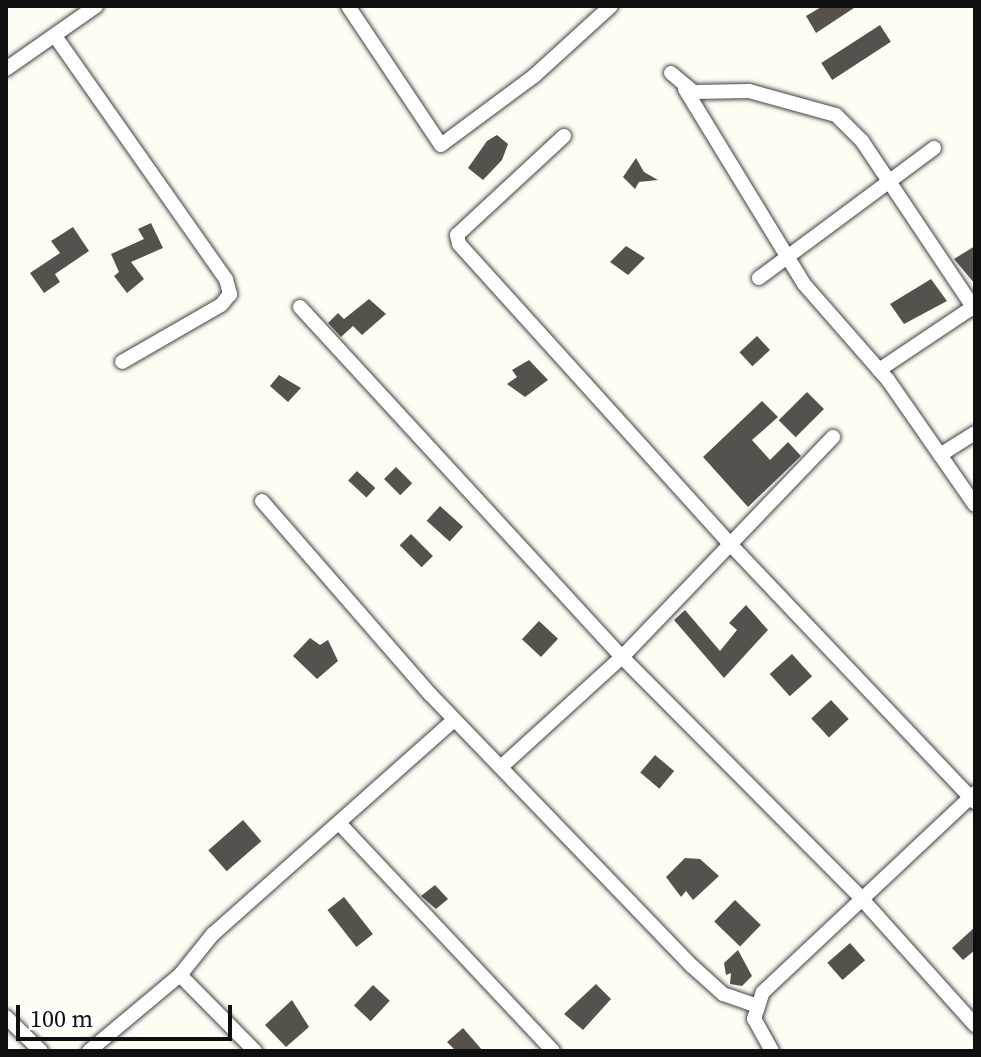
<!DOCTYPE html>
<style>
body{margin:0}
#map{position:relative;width:981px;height:1057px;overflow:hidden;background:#fefcf3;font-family:"Source Serif 4",serif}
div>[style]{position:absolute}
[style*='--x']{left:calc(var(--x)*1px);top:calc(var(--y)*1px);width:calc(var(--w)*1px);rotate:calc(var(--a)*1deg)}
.building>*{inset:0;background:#57514d;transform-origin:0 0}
.roads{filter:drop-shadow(0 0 2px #424242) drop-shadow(0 0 2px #424242)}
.street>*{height:14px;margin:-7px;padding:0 7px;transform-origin:7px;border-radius:7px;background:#fff}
span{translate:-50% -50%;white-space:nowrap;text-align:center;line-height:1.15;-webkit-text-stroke:8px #fff;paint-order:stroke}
.frame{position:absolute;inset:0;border:8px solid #0f0f0f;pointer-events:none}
.scale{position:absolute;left:16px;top:1005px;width:216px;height:36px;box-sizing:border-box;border:4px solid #0f0f0f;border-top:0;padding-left:10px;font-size:24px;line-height:28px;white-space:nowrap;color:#0f0f0f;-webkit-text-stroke:6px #fff;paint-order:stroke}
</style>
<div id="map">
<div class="building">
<div style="clip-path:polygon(823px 6px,857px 6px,816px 33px,806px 16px)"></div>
<div style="left:880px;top:25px;width:20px;height:70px;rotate:57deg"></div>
<div style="clip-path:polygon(497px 135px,508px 144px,502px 160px,483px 180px,468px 168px,487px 141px)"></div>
<div style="clip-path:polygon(636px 158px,644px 172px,658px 180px,639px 182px,635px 189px,623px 177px)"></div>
<div style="clip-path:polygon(151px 223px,163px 248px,131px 262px,144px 279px,127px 293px,114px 276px,119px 272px,111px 254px,144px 239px,138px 229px)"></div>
<div style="clip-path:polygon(73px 227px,89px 251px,55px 274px,60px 282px,44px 293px,30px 273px,60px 253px,51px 241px)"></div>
<div style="clip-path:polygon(626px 246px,645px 258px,628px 275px,610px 262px)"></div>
<div style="clip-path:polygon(975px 246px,975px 284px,954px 259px)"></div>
<div style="clip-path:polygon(931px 279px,947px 301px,904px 324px,890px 304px)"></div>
<div style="clip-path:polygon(369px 299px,386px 314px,362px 335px,353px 326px,341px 337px,328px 323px,338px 313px,344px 319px)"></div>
<div style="left:757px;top:336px;width:19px;height:24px;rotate:47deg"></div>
<div style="clip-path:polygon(529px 360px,548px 380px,525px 397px,507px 384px,517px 377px,512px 370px)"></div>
<div style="clip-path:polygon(279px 375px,301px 388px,288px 402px,270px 386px)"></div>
<div style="left:807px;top:392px;width:24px;height:40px;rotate:45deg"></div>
<div style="clip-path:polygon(762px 401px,778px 417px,752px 440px,770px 460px,788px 442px,801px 456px,748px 507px,703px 457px)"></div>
<div style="left:396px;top:467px;width:23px;height:17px;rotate:45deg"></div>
<div style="left:357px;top:471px;width:25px;height:13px;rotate:43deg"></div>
<div style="left:440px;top:506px;width:31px;height:20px;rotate:42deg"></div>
<div style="left:411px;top:534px;width:31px;height:16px;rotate:45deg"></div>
<div style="clip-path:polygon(746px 605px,768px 630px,724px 678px,674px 620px,685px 610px,720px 651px,737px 630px,729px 623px)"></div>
<div style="left:539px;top:621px;width:26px;height:25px;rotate:43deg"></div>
<div style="clip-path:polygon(310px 638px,320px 645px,328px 640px,338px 661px,317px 679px,293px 656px)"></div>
<div style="left:792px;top:654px;width:30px;height:30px;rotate:48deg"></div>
<div style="left:831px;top:700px;width:26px;height:27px;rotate:47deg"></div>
<div style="left:655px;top:755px;width:25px;height:23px;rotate:40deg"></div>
<div style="left:243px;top:820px;width:28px;height:46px;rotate:49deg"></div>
<div style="clip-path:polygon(685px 858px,700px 859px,719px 876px,693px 900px,686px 891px,681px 897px,666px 877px)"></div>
<div style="clip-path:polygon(435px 885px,448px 899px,436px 909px,421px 896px)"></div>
<div style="left:344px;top:897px;width:47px;height:21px;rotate:52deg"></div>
<div style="left:735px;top:900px;width:36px;height:30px;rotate:44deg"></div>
<div style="clip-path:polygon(975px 927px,975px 950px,963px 960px,952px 948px)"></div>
<div style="left:850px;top:943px;width:23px;height:30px;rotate:49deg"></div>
<div style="clip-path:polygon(738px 950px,752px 976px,742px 986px,730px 984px,731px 973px,726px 975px,724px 963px)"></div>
<div style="clip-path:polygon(596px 984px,611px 999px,583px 1030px,564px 1014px)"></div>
<div style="left:373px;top:985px;width:23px;height:28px;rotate:43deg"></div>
<div style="clip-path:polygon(292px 1000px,309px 1027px,286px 1047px,265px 1025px)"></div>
<div style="clip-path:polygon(463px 1028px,483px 1051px,456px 1051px,447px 1042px)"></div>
</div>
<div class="roads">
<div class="street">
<div style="--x:348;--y:6;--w:167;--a:56.2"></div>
<div style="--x:441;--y:145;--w:116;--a:-36.6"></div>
<div style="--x:534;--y:76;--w:104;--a:-42.3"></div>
<div style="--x:55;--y:36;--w:297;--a:54.9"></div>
<div style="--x:226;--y:279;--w:16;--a:75"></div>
<div style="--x:230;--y:294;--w:14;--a:129"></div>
<div style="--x:221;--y:305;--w:114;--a:150.1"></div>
<div style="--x:6;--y:69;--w:110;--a:-35"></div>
<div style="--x:671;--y:73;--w:30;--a:40"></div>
<div style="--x:694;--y:92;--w:55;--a:-1"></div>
<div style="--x:749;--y:91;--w:90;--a:15.4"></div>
<div style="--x:836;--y:115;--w:37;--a:45"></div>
<div style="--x:862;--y:141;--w:203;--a:56.2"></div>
<div style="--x:685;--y:89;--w:228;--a:58.6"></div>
<div style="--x:804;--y:284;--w:128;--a:48.8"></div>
<div style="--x:888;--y:380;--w:152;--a:55.2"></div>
<div style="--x:564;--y:136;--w:146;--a:137.2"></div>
<div style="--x:457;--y:235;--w:9;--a:77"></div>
<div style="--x:459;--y:244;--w:404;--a:47.9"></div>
<div style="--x:730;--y:544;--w:356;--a:46.5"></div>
<div style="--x:759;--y:278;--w:218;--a:-36.6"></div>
<div style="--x:300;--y:307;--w:476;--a:47.4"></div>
<div style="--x:622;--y:657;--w:339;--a:45.2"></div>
<div style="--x:861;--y:898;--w:171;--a:48.1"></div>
<div style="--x:879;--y:370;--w:113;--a:-33.8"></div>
<div style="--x:940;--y:455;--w:41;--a:-32.2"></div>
<div style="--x:262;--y:501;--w:256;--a:49"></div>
<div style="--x:430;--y:694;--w:378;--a:46.1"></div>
<div style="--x:692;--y:966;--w:42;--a:42.1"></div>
<div style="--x:723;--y:994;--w:34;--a:19"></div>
<div style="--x:501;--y:767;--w:164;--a:-42.3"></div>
<div style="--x:622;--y:657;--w:305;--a:-46.2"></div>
<div style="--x:340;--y:824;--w:311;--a:46.8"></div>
<div style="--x:180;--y:975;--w:107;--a:45.4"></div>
<div style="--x:6;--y:1017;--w:49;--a:44.2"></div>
<div style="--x:89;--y:1051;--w:119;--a:-39.9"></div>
<div style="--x:180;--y:975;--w:53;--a:-51.2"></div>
<div style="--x:213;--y:934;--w:322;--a:-41.6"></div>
<div style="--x:772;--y:1051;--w:37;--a:-119"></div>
<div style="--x:754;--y:1019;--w:28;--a:-72"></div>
<div style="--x:763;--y:992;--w:291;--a:-43.2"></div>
</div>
</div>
<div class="frame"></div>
<div class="scale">100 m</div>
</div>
